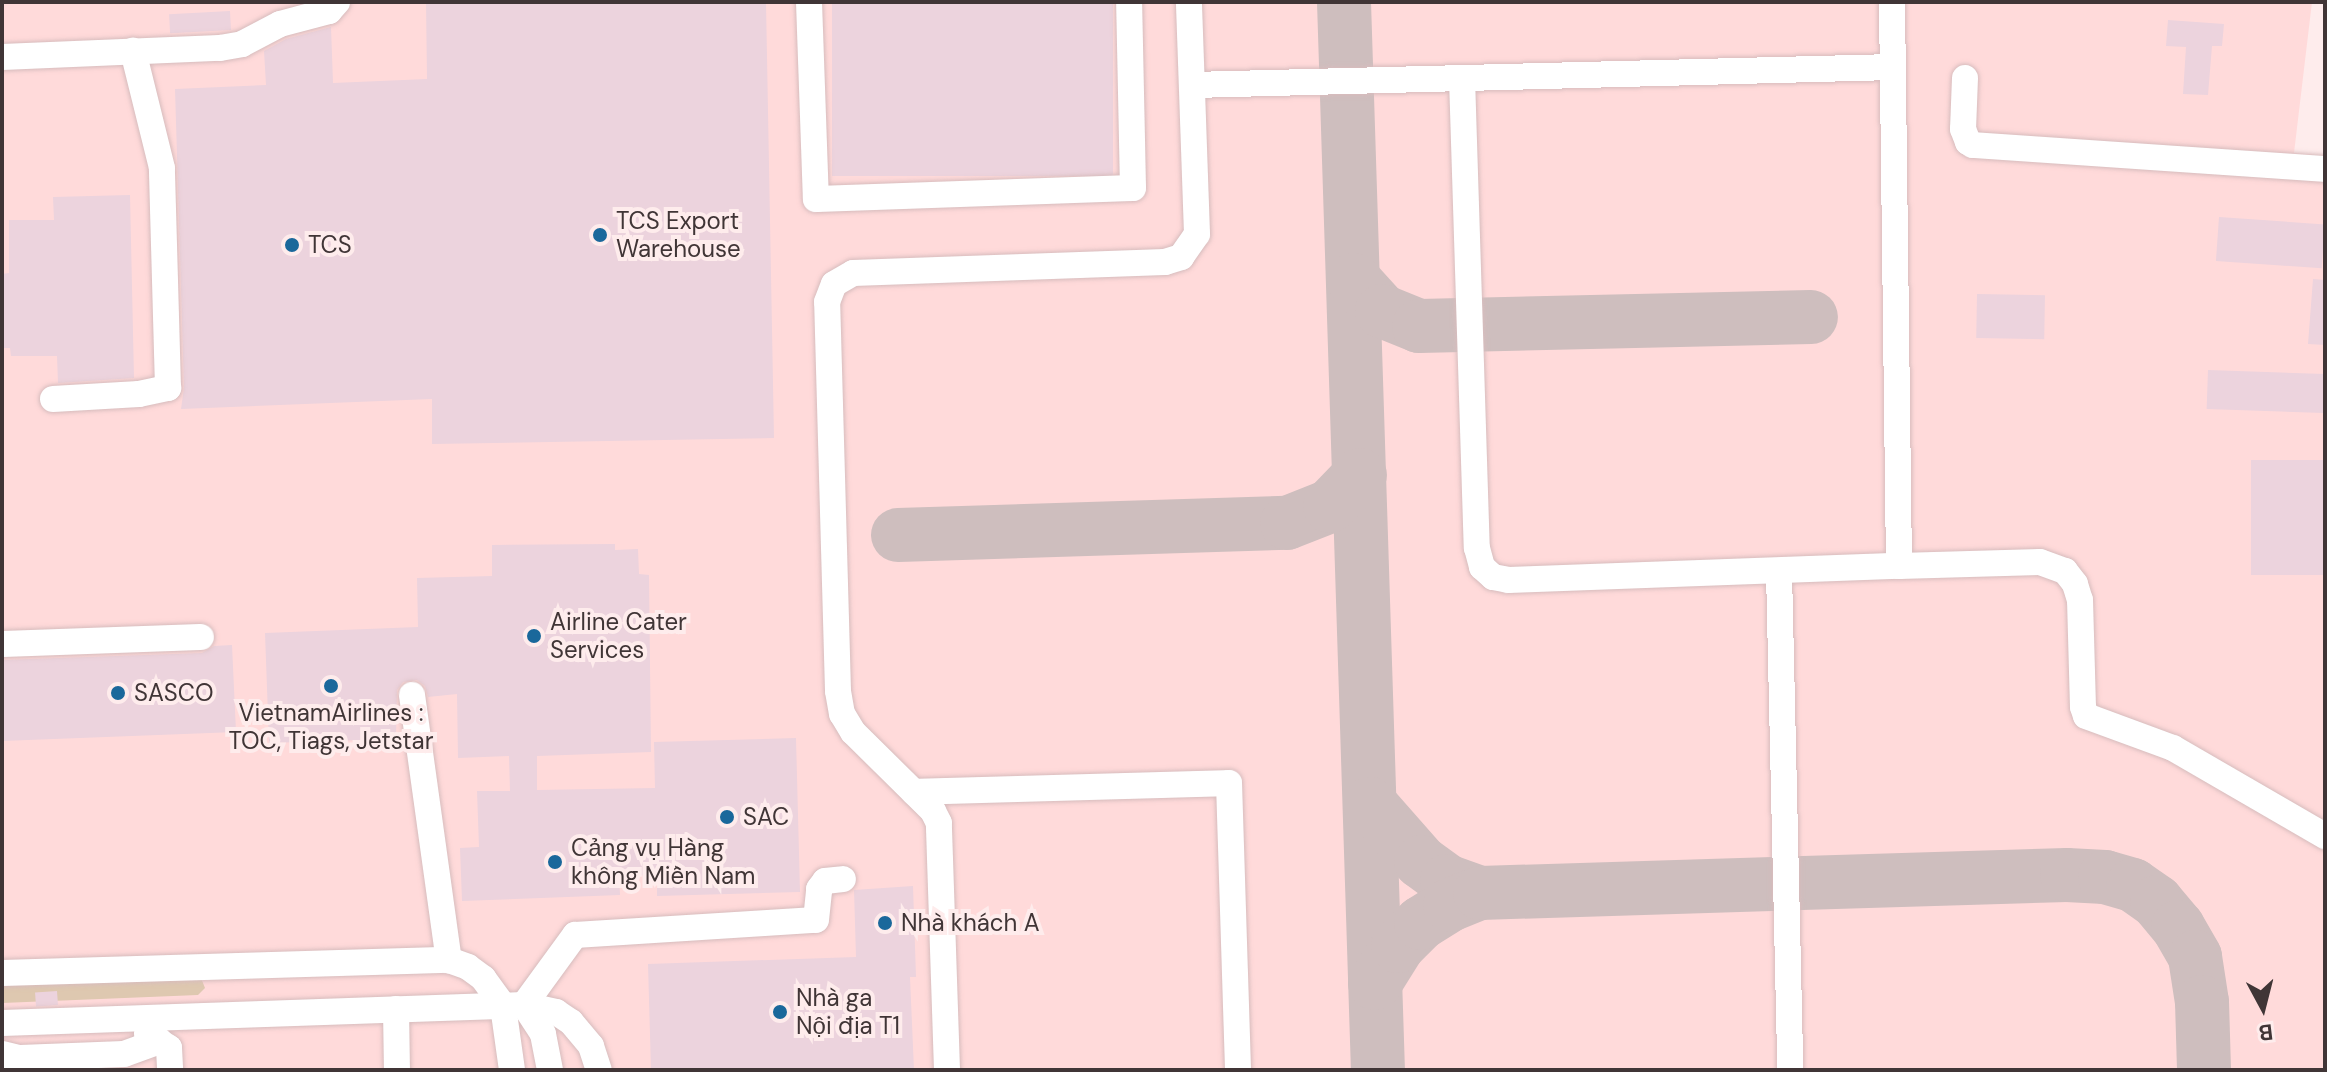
<!DOCTYPE html>
<meta charset="utf-8">
<style>
body{margin:0}
#map{position:relative;width:2327px;height:1072px;overflow:hidden;background:#feecec;font-family:"DM Sans",sans-serif}
div>[style]{position:absolute}
[style*='--x']{left:calc(var(--x)*1px);top:calc(var(--y)*1px);width:calc(var(--w)*1px);rotate:calc(var(--a)*1deg)}
.built>*{inset:0;background:#ffdada}
.green>*{inset:0;background:#dec8b0}
.taxiway>*{height:54px;margin:-27px;padding:0 27px;transform-origin:27px;border-radius:27px;background:#cebebe}
.building>*{inset:0;background:#ecd3dd;transform-origin:0 0}
.roads{filter:drop-shadow(0 0 2px #d7bcbd) drop-shadow(0 0 2px #d7bcbd)}
.minor>*{height:26px;margin:-13px;padding:0 13px;transform-origin:13px;border-radius:13px;background:#fff}
.dots>*{width:22px;height:22px;translate:-50% -50%;box-sizing:border-box;border:4px solid #feecec;border-radius:50%}
span{translate:-50% -50%;white-space:nowrap;text-align:center;line-height:1.15;-webkit-text-stroke:8px #feecec;paint-order:stroke}
.poi-label{font-size:24px;color:#403536}
.left{translate:0 -50%;text-align:left}
.frame{position:absolute;inset:0;border:4px solid #403536;pointer-events:none}
.north{position:absolute;left:2223px;top:968px;width:80px;height:80px;-webkit-text-stroke:6px #feecec;paint-order:stroke;rotate:173deg;font-size:22px;font-weight:700;line-height:32px;text-align:center;color:#403536}
.north::after{content:'';display:block;margin:auto;width:28px;height:36px;background:#403536;clip-path:polygon(50% 0,100% 100%,50% 72%,0 100%)}
</style>
<div id="map">
<div class="built">
<div style="clip-path:polygon(93px 2px,2312px 2px,2294px 153px,2325px 156px,2325px 1070px,2px 1070px,2px 4px)"></div>
</div>
<div class="green">
<div style="clip-path:polygon(201px 978px,205px 988px,198px 995px,2px 1003px,2px 985px)"></div>
</div>
<div class="taxiway">
<div style="--x:1344;--y:2;--w:1069;--a:88.18"></div>
<div style="--x:1354;--y:280;--w:42;--a:47.9"></div>
<div style="--x:1382;--y:311;--w:40;--a:22"></div>
<div style="--x:1419;--y:326;--w:392;--a:-1.3"></div>
<div style="--x:898;--y:535;--w:389;--a:-1.8"></div>
<div style="--x:1287;--y:523;--w:46;--a:-21.6"></div>
<div style="--x:1330;--y:506;--w:43;--a:-45.9"></div>
<div style="--x:1370;--y:804;--w:77;--a:48.7"></div>
<div style="--x:1421;--y:862;--w:32;--a:36"></div>
<div style="--x:1447;--y:881;--w:35;--a:20"></div>
<div style="--x:1375;--y:983;--w:44;--a:-58.1"></div>
<div style="--x:1398;--y:946;--w:33;--a:-45"></div>
<div style="--x:1421;--y:923;--w:34;--a:-32"></div>
<div style="--x:1450;--y:905;--w:32;--a:-22"></div>
<div style="--x:1480;--y:893;--w:587;--a:-1.76"></div>
<div style="--x:2067;--y:875;--w:38;--a:3"></div>
<div style="--x:2105;--y:877;--w:29;--a:16"></div>
<div style="--x:2133;--y:885;--w:29;--a:35"></div>
<div style="--x:2157;--y:902;--w:33;--a:50"></div>
<div style="--x:2178;--y:927;--w:34;--a:60"></div>
<div style="--x:2195;--y:957;--w:46;--a:81.2"></div>
<div style="--x:2202;--y:1002;--w:68;--a:88.3"></div>
</div>
<div class="building">
<div style="clip-path:polygon(426px 2px,766px 2px,774px 438px,432px 444px,432px 399px,181px 409px,184px 388px,175px 89px,266px 85px,264px 51px,286px 39px,331px 27px,333px 83px,427px 79px)"></div>
<div style="left:832px;top:2px;width:281px;height:174px"></div>
<div style="left:230px;top:11px;width:19px;height:61px;rotate:87deg"></div>
<div style="clip-path:polygon(2168px 20px,2224px 24px,2222px 46px,2212px 46px,2208px 95px,2183px 94px,2186px 47px,2166px 46px)"></div>
<div style="clip-path:polygon(130px 195px,134px 378px,58px 383px,57px 356px,11px 356px,10px 348px,2px 348px,2px 274px,9px 273px,9px 220px,54px 220px,53px 197px)"></div>
<div style="left:2219px;top:217px;width:106px;height:44px;rotate:4deg"></div>
<div style="clip-path:polygon(2313px 279px,2325px 280px,2325px 345px,2308px 344px)"></div>
<div style="left:1977px;top:294px;width:68px;height:44px;rotate:1deg"></div>
<div style="left:2208px;top:370px;width:117px;height:39px;rotate:2deg"></div>
<div style="left:2251px;top:460px;width:74px;height:115px"></div>
<div style="clip-path:polygon(615px 544px,615px 550px,638px 549px,639px 574px,649px 575px,651px 752px,537px 756px,537px 790px,655px 788px,654px 742px,796px 738px,800px 892px,657px 896px,657px 875px,619px 876px,620px 895px,462px 901px,460px 848px,479px 847px,477px 791px,510px 791px,509px 756px,458px 758px,457px 694px,428px 697px,425px 686px,417px 680px,403px 682px,397px 690px,396px 739px,269px 743px,265px 633px,418px 627px,417px 578px,492px 576px,492px 545px)"></div>
<div style="clip-path:polygon(232px 645px,236px 732px,2px 741px,2px 660px,202px 653px,214px 646px)"></div>
<div style="clip-path:polygon(913px 886px,916px 977px,910px 977px,914px 1070px,651px 1070px,648px 964px,856px 957px,854px 890px)"></div>
<div style="left:57px;top:991px;width:14px;height:22px;rotate:86deg"></div>
</div>
<div class="roads">
<div class="minor">
<div style="--x:809;--y:2;--w:197;--a:88"></div>
<div style="--x:816;--y:199;--w:317;--a:-2"></div>
<div style="--x:1133;--y:188;--w:186;--a:-91.2"></div>
<div style="--x:1892;--y:2;--w:564;--a:89.29"></div>
<div style="--x:1899;--y:566;--w:141;--a:-1.6"></div>
<div style="--x:2040;--y:562;--w:27;--a:20"></div>
<div style="--x:2065;--y:571;--w:16;--a:52"></div>
<div style="--x:2075;--y:584;--w:17;--a:73"></div>
<div style="--x:2080;--y:600;--w:107;--a:88.4"></div>
<div style="--x:2083;--y:707;--w:9;--a:72"></div>
<div style="--x:2086;--y:716;--w:93;--a:20.2"></div>
<div style="--x:2173;--y:748;--w:176;--a:30.1"></div>
<div style="--x:2;--y:57;--w:218;--a:-2.4"></div>
<div style="--x:220;--y:48;--w:22;--a:-10"></div>
<div style="--x:242;--y:44;--w:43;--a:-27.8"></div>
<div style="--x:280;--y:24;--w:51;--a:-14.9"></div>
<div style="--x:329;--y:11;--w:12;--a:-48"></div>
<div style="--x:1462;--y:78;--w:470;--a:88.2"></div>
<div style="--x:1477;--y:548;--w:20;--a:75"></div>
<div style="--x:1482;--y:567;--w:15;--a:42"></div>
<div style="--x:1493;--y:577;--w:15;--a:11"></div>
<div style="--x:1508;--y:580;--w:391;--a:-2.1"></div>
<div style="--x:1965;--y:78;--w:51;--a:92.2"></div>
<div style="--x:1963;--y:129;--w:14;--a:69"></div>
<div style="--x:1968;--y:142;--w:6;--a:31"></div>
<div style="--x:1973;--y:145;--w:353;--a:3.9"></div>
<div style="--x:1192;--y:85;--w:701;--a:-1.47"></div>
<div style="--x:53;--y:399;--w:86;--a:-3.3"></div>
<div style="--x:139;--y:394;--w:30;--a:-12"></div>
<div style="--x:168;--y:388;--w:220;--a:-91.6"></div>
<div style="--x:162;--y:168;--w:121;--a:-103.9"></div>
<div style="--x:1779;--y:571;--w:499;--a:88.7"></div>
<div style="--x:2;--y:644;--w:199;--a:-2"></div>
<div style="--x:412;--y:695;--w:268;--a:82.1"></div>
<div style="--x:914;--y:792;--w:315;--a:-1.6"></div>
<div style="--x:1229;--y:783;--w:287;--a:88.2"></div>
<div style="--x:2;--y:973;--w:447;--a:-1.7"></div>
<div style="--x:449;--y:960;--w:20;--a:20"></div>
<div style="--x:468;--y:967;--w:19;--a:36"></div>
<div style="--x:483;--y:978;--w:34;--a:54"></div>
<div style="--x:503;--y:1006;--w:65;--a:82"></div>
<div style="--x:396;--y:1009;--w:61;--a:89.1"></div>
<div style="--x:2;--y:1023;--w:522;--a:-1.97"></div>
<div style="--x:524;--y:1005;--w:33;--a:12"></div>
<div style="--x:556;--y:1012;--w:18;--a:34"></div>
<div style="--x:571;--y:1022;--w:31;--a:50"></div>
<div style="--x:591;--y:1046;--w:25;--a:72"></div>
<div style="--x:147;--y:1034;--w:26;--a:32"></div>
<div style="--x:169;--y:1048;--w:22;--a:87"></div>
<div style="--x:2;--y:1054;--w:18;--a:13"></div>
<div style="--x:20;--y:1058;--w:104;--a:-2.2"></div>
<div style="--x:124;--y:1054;--w:38;--a:-20"></div>
<div style="--x:550;--y:1070;--w:37;--a:-101"></div>
<div style="--x:543;--y:1034;--w:35;--a:-123"></div>
<div style="--x:524;--y:1005;--w:87;--a:-53.9"></div>
<div style="--x:575;--y:935;--w:241;--a:-3.6"></div>
<div style="--x:816;--y:920;--w:31;--a:-84"></div>
<div style="--x:819;--y:889;--w:10;--a:-53"></div>
<div style="--x:825;--y:881;--w:18;--a:-6"></div>
<div style="--x:947;--y:1070;--w:247;--a:-91.9"></div>
<div style="--x:939;--y:823;--w:13;--a:-117"></div>
<div style="--x:933;--y:811;--w:112;--a:-135.4"></div>
<div style="--x:853;--y:732;--w:21;--a:-121"></div>
<div style="--x:842;--y:714;--w:23;--a:-100"></div>
<div style="--x:838;--y:691;--w:389;--a:-91.6"></div>
<div style="--x:827;--y:302;--w:19;--a:-69"></div>
<div style="--x:834;--y:284;--w:22;--a:-30"></div>
<div style="--x:853;--y:273;--w:312;--a:-2"></div>
<div style="--x:1165;--y:262;--w:17;--a:-17"></div>
<div style="--x:1181;--y:257;--w:28;--a:-55"></div>
<div style="--x:1197;--y:234;--w:232;--a:-92"></div>
</div>
</div>
<div class="dots">
<div style="left:600px;top:235px;background:#1a689b"></div>
<div style="left:292px;top:245px;background:#1a689b"></div>
<div style="left:534px;top:636px;background:#1a689b"></div>
<div style="left:331px;top:686px;background:#1a689b"></div>
<div style="left:118px;top:693px;background:#1a689b"></div>
<div style="left:727px;top:817px;background:#1a689b"></div>
<div style="left:555px;top:862px;background:#1a689b"></div>
<div style="left:885px;top:923px;background:#1a689b"></div>
<div style="left:780px;top:1012px;background:#1a689b"></div>
</div>
<div class="poi-label">
<span class="left" style="left:616px;top:235px">TCS Export<br>Warehouse</span>
<span class="left" style="left:308px;top:245px">TCS</span>
<span class="left" style="left:550px;top:636px">Airline Cater<br>Services</span>
<span class="left" style="left:134px;top:693px">SASCO</span>
<span style="left:331px;top:727px">VietnamAirlines :<br>TOC, Tiags, Jetstar</span>
<span class="left" style="left:743px;top:817px">SAC</span>
<span class="left" style="left:571px;top:862px">Cảng vụ Hàng<br>không Miền Nam</span>
<span class="left" style="left:901px;top:923px">Nhà khách A</span>
<span class="left" style="left:796px;top:1012px">Nhà ga<br>Nội địa T1</span>
</div>
<div class="frame"></div>
<div class="north">B</div>
</div>
